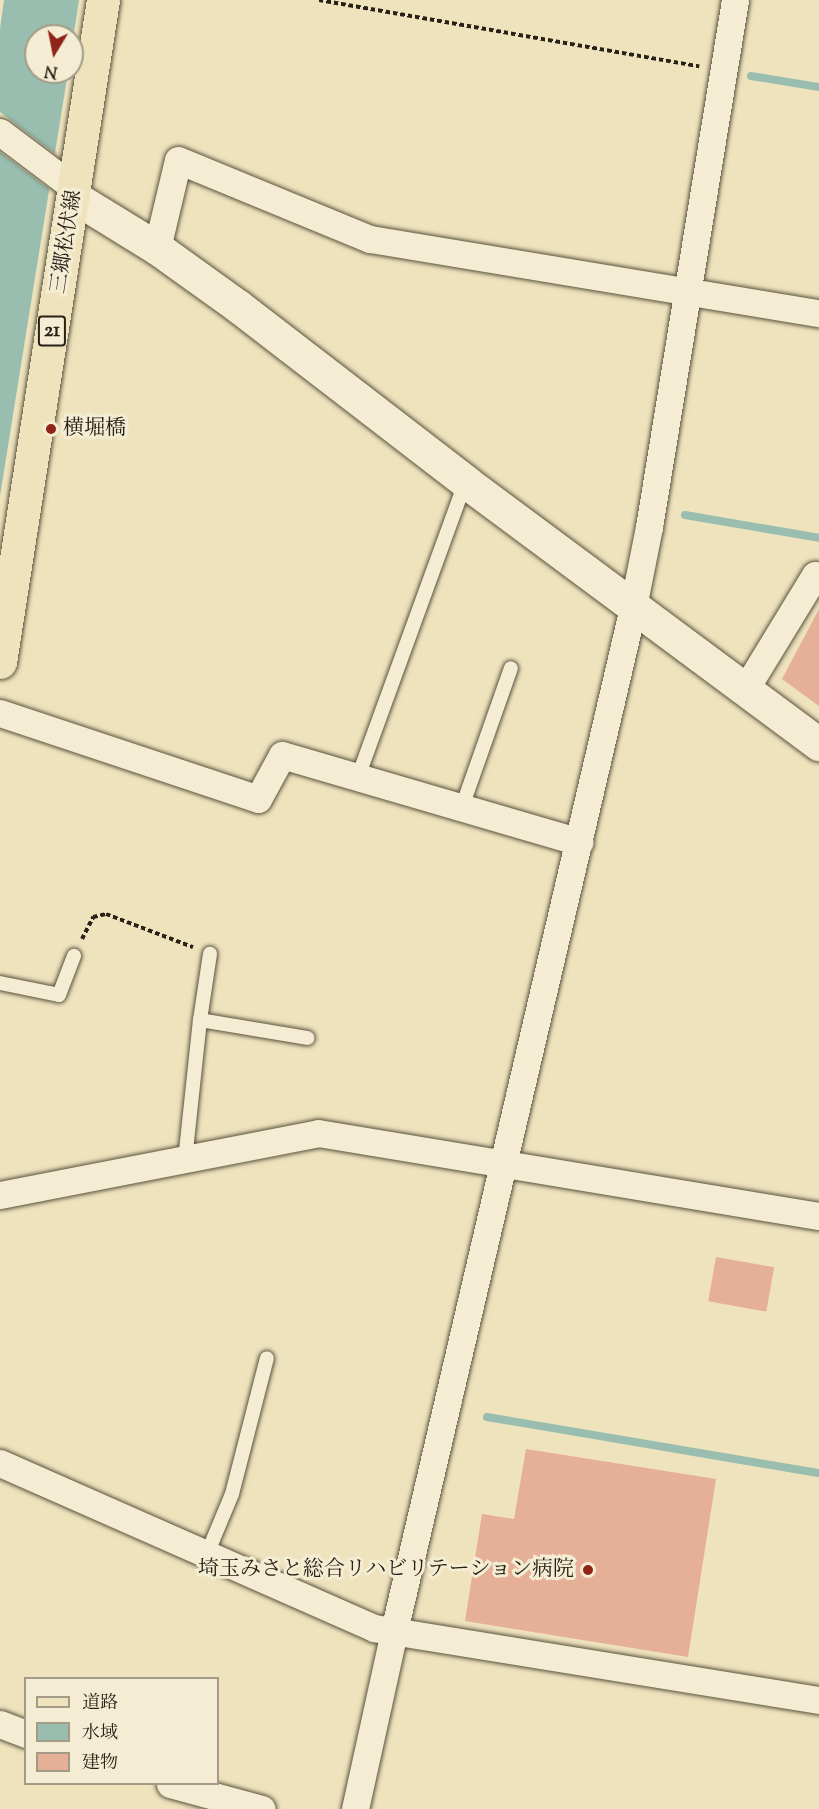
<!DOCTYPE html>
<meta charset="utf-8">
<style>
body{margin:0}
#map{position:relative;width:819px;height:1809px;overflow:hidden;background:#eee3bc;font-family:"Sorts Mill Goudy","Noto Serif JP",serif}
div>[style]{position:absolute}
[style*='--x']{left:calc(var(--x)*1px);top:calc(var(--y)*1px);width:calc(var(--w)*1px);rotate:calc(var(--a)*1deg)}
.water>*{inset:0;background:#99beaf}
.pier>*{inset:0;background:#eee3bc}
.stream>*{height:8px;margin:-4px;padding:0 4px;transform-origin:4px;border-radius:4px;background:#99beaf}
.building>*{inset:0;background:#e6af98;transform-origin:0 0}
.path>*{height:4px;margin-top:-2px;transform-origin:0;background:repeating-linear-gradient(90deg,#292117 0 4.5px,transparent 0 7.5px)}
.roads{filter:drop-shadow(0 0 2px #5a5240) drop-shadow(0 0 2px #5a5240)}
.lane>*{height:14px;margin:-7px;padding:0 7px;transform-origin:7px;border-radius:7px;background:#f4edd3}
.street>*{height:27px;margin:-13.5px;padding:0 13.5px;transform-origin:13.5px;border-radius:13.5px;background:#f4edd3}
.secondary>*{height:33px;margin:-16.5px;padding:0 16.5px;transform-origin:16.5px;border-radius:16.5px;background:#f4edd3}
.primary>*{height:33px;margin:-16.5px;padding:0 16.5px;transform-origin:16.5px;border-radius:16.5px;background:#eee3bc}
.dots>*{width:16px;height:16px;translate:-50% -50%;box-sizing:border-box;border:3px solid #f4edd3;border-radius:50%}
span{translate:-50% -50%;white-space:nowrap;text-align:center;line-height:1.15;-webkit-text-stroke:6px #f4edd3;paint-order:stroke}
.shield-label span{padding:2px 4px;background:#f4edd3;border:2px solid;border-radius:4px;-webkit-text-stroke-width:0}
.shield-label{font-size:20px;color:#292117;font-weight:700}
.street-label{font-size:21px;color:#292117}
.poi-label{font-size:21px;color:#292117}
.left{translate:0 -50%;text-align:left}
.right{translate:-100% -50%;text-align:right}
.legend{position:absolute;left:24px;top:1677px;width:195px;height:108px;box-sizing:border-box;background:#f4edd3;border:2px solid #a39b88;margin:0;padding:8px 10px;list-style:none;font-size:18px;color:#292117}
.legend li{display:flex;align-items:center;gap:12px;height:30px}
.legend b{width:30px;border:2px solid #a39b88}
.north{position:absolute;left:24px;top:24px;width:60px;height:60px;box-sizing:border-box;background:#f4edd3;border:2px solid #a39b88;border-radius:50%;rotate:190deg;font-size:16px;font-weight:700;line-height:24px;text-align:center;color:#292117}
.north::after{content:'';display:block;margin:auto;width:21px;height:27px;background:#8f2418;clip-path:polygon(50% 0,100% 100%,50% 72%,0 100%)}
</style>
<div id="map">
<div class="water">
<div style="clip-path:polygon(4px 0,79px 0,72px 45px,72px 36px,36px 36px,36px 72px,68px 72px,0 496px,0 29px)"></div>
</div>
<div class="pier">
<div style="clip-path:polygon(0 112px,58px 156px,52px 191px,0 152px)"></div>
</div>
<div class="stream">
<div style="--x:751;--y:76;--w:69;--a:9.2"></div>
<div style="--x:685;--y:515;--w:136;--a:9.7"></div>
<div style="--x:487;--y:1417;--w:337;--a:9.6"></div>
</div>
<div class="building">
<div style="clip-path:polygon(819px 609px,819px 706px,782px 679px)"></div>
<div style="left:716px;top:1257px;width:59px;height:45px;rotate:10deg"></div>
<div style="clip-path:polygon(526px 1449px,716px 1479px,688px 1657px,465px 1621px,482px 1514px,514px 1519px)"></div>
</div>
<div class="path">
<div style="--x:319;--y:0;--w:386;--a:9.9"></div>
<div style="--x:82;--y:939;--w:25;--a:-63"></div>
<div style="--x:93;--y:917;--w:13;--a:-13"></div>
<div style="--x:106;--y:914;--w:93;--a:20.8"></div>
</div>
<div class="roads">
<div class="lane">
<div style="--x:358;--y:777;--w:313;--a:-70"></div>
<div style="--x:462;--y:807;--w:147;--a:-70.6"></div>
<div style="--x:0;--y:983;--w:60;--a:11.5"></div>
<div style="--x:59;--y:995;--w:42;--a:-69"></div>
<div style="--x:200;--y:1020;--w:109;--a:9.5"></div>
<div style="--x:185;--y:1160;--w:141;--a:-83.9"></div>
<div style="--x:200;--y:1020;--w:67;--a:-81.4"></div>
<div style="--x:207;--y:1554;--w:65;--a:-67.4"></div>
<div style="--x:232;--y:1494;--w:140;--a:-75.6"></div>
</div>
<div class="street">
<div style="--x:0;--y:132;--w:91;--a:37"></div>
<div style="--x:73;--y:187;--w:10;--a:84"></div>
<div style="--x:157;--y:248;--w:90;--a:-76.6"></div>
<div style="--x:178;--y:160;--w:208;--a:22.4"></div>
<div style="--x:370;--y:239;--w:455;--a:9.4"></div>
<div style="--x:746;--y:688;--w:132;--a:-58.6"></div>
<div style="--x:815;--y:575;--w:5;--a:37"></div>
<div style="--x:0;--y:713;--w:272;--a:18.4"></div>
<div style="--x:258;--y:799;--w:50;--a:-61.4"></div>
<div style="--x:282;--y:755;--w:310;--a:16.3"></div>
<div style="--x:0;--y:1195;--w:324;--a:-11"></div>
<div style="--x:318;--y:1133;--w:508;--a:9.41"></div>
<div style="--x:0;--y:1463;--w:409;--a:23.8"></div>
<div style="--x:374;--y:1628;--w:451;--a:9.2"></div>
<div style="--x:0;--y:1724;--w:28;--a:21"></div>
<div style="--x:170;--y:1784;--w:95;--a:15.2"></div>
<div style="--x:355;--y:1809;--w:182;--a:-77.6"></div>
<div style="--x:394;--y:1631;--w:1052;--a:-76.86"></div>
<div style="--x:633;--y:607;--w:82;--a:-78.7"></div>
<div style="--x:649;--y:527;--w:534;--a:-80.73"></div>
</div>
<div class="secondary">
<div style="--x:74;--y:197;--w:97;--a:31.6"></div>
<div style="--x:157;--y:248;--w:101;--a:35.7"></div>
<div style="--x:239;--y:307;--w:287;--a:37.6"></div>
<div style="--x:466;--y:482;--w:440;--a:36.6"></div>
</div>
<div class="primary">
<div style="--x:0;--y:662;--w:670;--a:-81.16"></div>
</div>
</div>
<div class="dots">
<div style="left:51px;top:429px;background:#8f2418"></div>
<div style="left:588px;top:1570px;background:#8f2418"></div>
</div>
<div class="shield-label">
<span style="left:52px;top:331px">21</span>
</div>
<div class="street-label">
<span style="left:67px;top:242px;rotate:-81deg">三郷松伏線</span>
</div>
<div class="poi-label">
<span class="left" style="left:63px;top:429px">横堀橋</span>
<span class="right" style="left:574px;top:1570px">埼玉みさと総合リハビリテーション病院</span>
</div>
<ul class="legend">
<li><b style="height:8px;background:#eee3bc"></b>道路</li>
<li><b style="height:16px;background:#99beaf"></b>水域</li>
<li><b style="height:16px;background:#e6af98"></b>建物</li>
</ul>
<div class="north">N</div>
</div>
